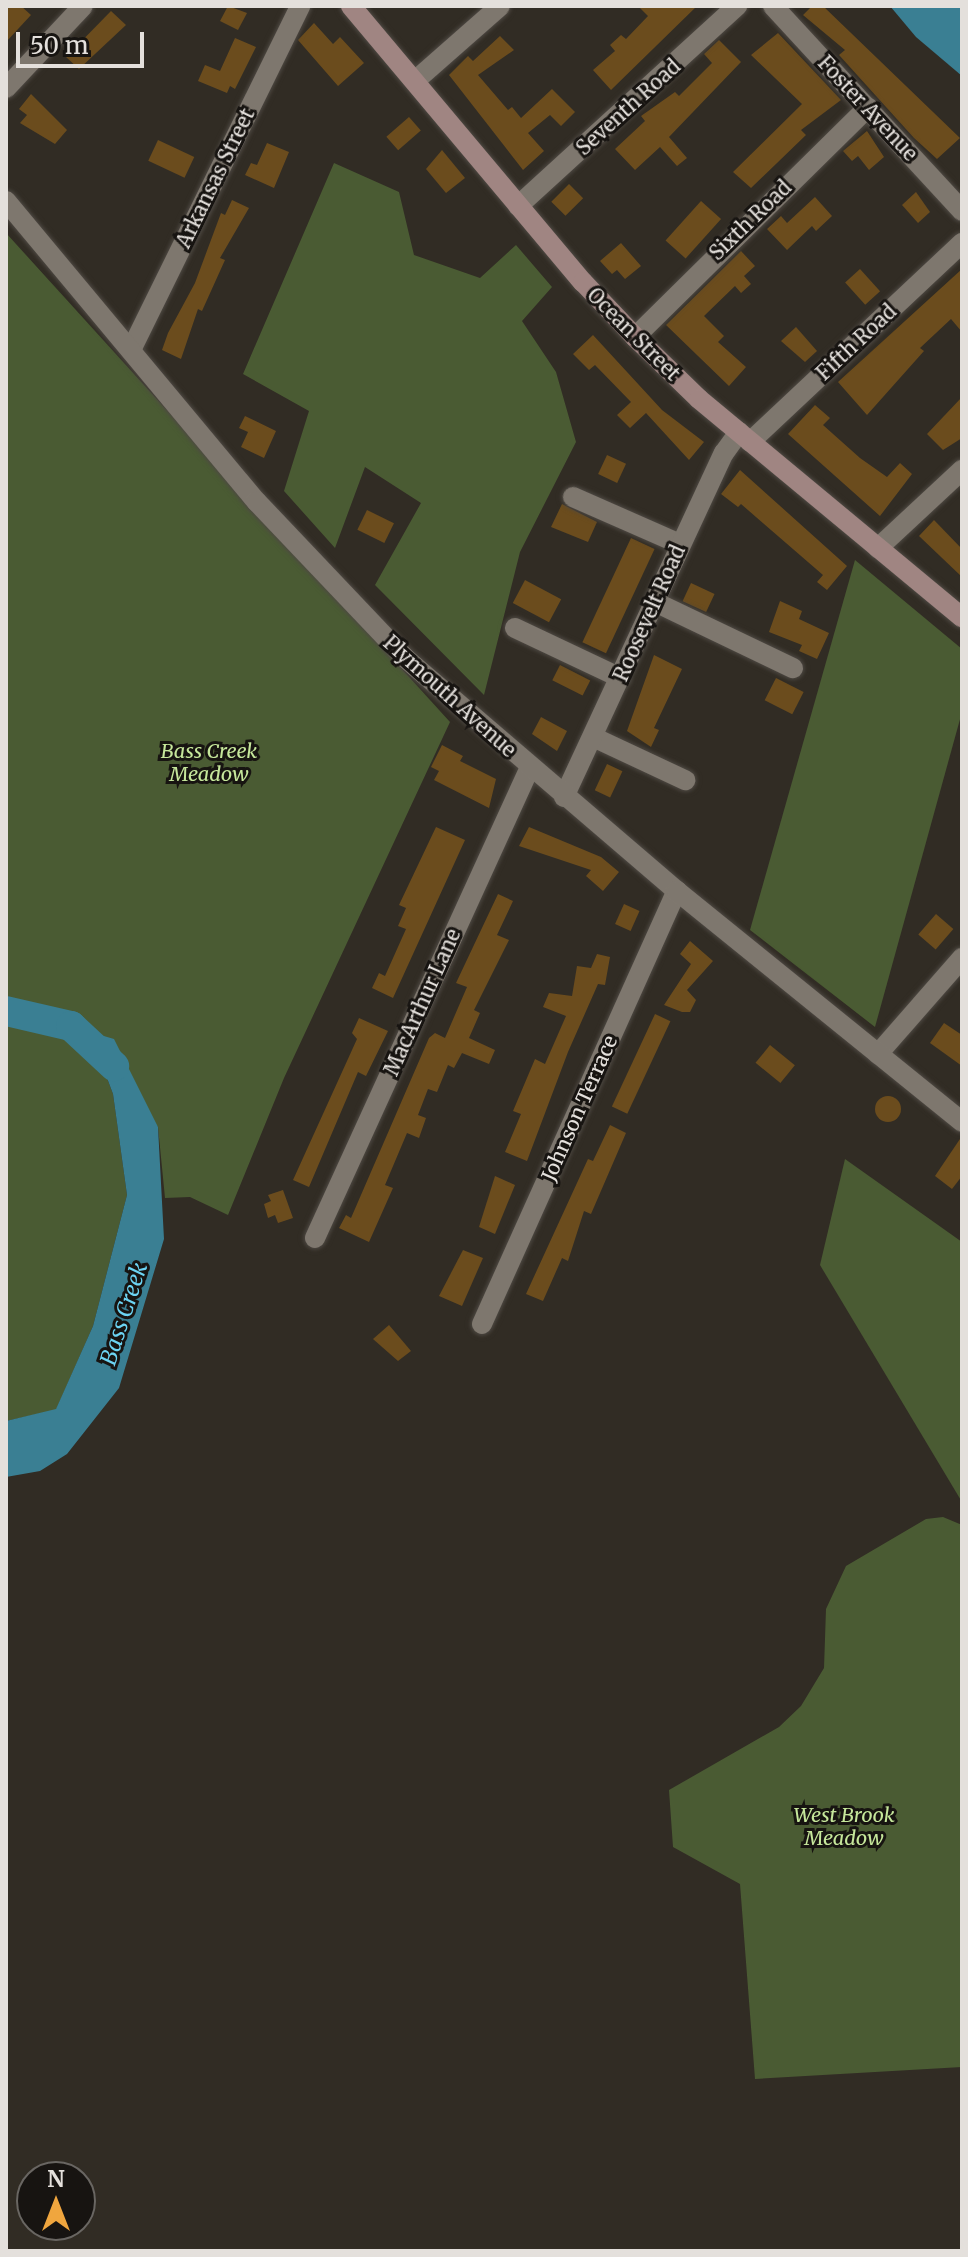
<!DOCTYPE html>
<style>
body{margin:0}
#map{position:relative;width:968px;height:2257px;overflow:hidden;background:#312c24;font-family:Merriweather,serif}
div>[style]{position:absolute}
[style*='--x']{left:calc(var(--x)*1px);top:calc(var(--y)*1px);width:calc(var(--w)*1px);rotate:calc(var(--a)*1deg)}
.green>*{inset:0;background:#4a5b33}
.water>*{inset:0;background:#3a7f93}
.river>*{height:30px;margin:-15px;padding:0 15px;transform-origin:15px;border-radius:15px;background:#3a7f93}
.building>*{inset:0;background:#6b4c1d;transform-origin:0 0}
.round{border-radius:50%}
.roads{filter:drop-shadow(0 0 2px #4e4943) drop-shadow(0 0 2px #4e4943)}
.minor>*{height:20px;margin:-10px;padding:0 10px;transform-origin:10px;border-radius:10px;background:#7e776e}
.tertiary>*{height:20px;margin:-10px;padding:0 10px;transform-origin:10px;border-radius:10px;background:#7e776e}
.secondary>*{height:20px;margin:-10px;padding:0 10px;transform-origin:10px;border-radius:10px;background:#a08582}
span{translate:-50% -50%;white-space:nowrap;text-align:center;line-height:1.15;-webkit-text-stroke:6px #171411;paint-order:stroke}
.street-label{font-size:20px;color:#e4e0dc}
.park-label{font-size:20px;color:#c6e79b;font-style:italic}
.water-label{font-size:22px;color:#6cd4f3;font-style:italic}
.frame{position:absolute;inset:0;border:8px solid #e4e0dc;pointer-events:none}
.north{position:absolute;left:16px;top:2161px;width:80px;height:80px;box-sizing:border-box;background:#171411;border:2px solid #696662;border-radius:50%;rotate:0deg;font-size:22px;font-weight:700;line-height:32px;text-align:center;color:#e4e0dc}
.north::after{content:'';display:block;margin:auto;width:28px;height:36px;background:#f0a63e;clip-path:polygon(50% 0,100% 100%,50% 72%,0 100%)}
.scale{position:absolute;left:16px;top:32px;width:128px;height:36px;box-sizing:border-box;border:4px solid #e4e0dc;border-top:0;padding-left:10px;font-size:24px;line-height:28px;white-space:nowrap;color:#e4e0dc;-webkit-text-stroke:6px #171411;paint-order:stroke}
</style>
<div id="map">
<div class="green">
<div style="clip-path:polygon(334px 163px,399px 192px,414px 255px,480px 278px,516px 245px,552px 287px,522px 321px,556px 372px,576px 442px,520px 552px,484px 695px,375px 585px,421px 503px,365px 467px,335px 548px,284px 491px,309px 411px,243px 374px)"></div>
<div style="clip-path:polygon(6px 233px,450px 722px,284px 1078px,228px 1215px,190px 1197px,165px 1198px,158px 1127px,80px 1044px,104px 1070px,113px 1094px,127px 1195px,93px 1326px,56px 1410px,6px 1421px)"></div>
<div style="clip-path:polygon(855px 560px,962px 649px,962px 712px,875px 1027px,750px 930px)"></div>
<div style="clip-path:polygon(845px 1159px,962px 1242px,962px 1502px,820px 1265px)"></div>
<div style="clip-path:polygon(943px 1517px,962px 1525px,962px 2067px,755px 2079px,740px 1884px,673px 1847px,669px 1790px,779px 1727px,801px 1706px,824px 1668px,826px 1609px,846px 1566px,926px 1519px)"></div>
</div>
<div class="water">
<div style="clip-path:polygon(890px 6px,962px 6px,962px 76px,916px 37px)"></div>
<div style="clip-path:polygon(97px 1034px,114px 1039px,158px 1127px,164px 1239px,119px 1388px,67px 1454px,40px 1471px,6px 1477px,6px 1421px,56px 1409px,93px 1326px,127px 1195px,113px 1094px,104px 1070px,79px 1044px)"></div>
</div>
<div class="river">
<div style="--x:6;--y:1011;--w:67;--a:13"></div>
<div style="--x:71;--y:1026;--w:59;--a:42.9"></div>
</div>
<div class="building">
<div style="clip-path:polygon(6px 6px,21px 6px,31px 15px,6px 42px)"></div>
<div style="clip-path:polygon(228px 6px,247px 13px,238px 30px,220px 21px)"></div>
<div style="clip-path:polygon(638px 6px,697px 6px,611px 90px,593px 70px,615px 51px,610px 45px,621px 35px,626px 39px,648px 16px)"></div>
<div style="clip-path:polygon(812px 6px,823px 6px,960px 138px,937px 159px,914px 138px,839px 55px,845px 50px,803px 15px)"></div>
<div style="clip-path:polygon(111px 11px,126px 25px,79px 69px,66px 57px)"></div>
<div style="clip-path:polygon(314px 23px,333px 44px,340px 37px,364px 63px,338px 86px,298px 40px)"></div>
<div style="clip-path:polygon(778px 33px,841px 100px,801px 130px,806px 135px,751px 188px,733px 172px,802px 104px,751px 55px)"></div>
<div style="clip-path:polygon(500px 36px,514px 50px,478px 75px,508px 110px,512px 107px,521px 118px,552px 89px,575px 112px,561px 126px,550px 115px,528px 133px,544px 151px,523px 170px,449px 75px,468px 56px,473px 61px)"></div>
<div style="clip-path:polygon(235px 38px,256px 47px,235px 89px,230px 86px,227px 93px,198px 81px,205px 65px,220px 71px)"></div>
<div style="clip-path:polygon(719px 40px,741px 62px,669px 137px,687px 158px,677px 166px,660px 147px,635px 170px,615px 149px,645px 121px,641px 116px,675px 92px,679px 96px,712px 63px,704px 54px)"></div>
<div style="clip-path:polygon(31px 94px,67px 130px,55px 144px,20px 123px,27px 115px,19px 109px)"></div>
<div style="left:409px;top:117px;width:18px;height:30px;rotate:49deg"></div>
<div style="clip-path:polygon(867px 131px,884px 157px,869px 170px,858px 156px,852px 161px,843px 151px)"></div>
<div style="left:158px;top:140px;width:40px;height:23px;rotate:25deg"></div>
<div style="clip-path:polygon(267px 143px,289px 152px,274px 188px,245px 175px,251px 163px,257px 165px)"></div>
<div style="clip-path:polygon(442px 150px,465px 178px,446px 193px,426px 169px)"></div>
<div style="left:569px;top:184px;width:20px;height:25px;rotate:45deg"></div>
<div style="clip-path:polygon(916px 192px,930px 212px,918px 223px,902px 205px)"></div>
<div style="clip-path:polygon(815px 197px,832px 216px,816px 231px,812px 226px,787px 250px,767px 229px,781px 216px,787px 223px)"></div>
<div style="clip-path:polygon(232px 200px,249px 208px,220px 258px,225px 260px,202px 311px,198px 309px,181px 359px,162px 350px,168px 333px,195px 283px,221px 213px,225px 215px)"></div>
<div style="left:701px;top:201px;width:27px;height:53px;rotate:42deg"></div>
<div style="clip-path:polygon(621px 243px,641px 266px,625px 279px,617px 270px,612px 274px,600px 261px)"></div>
<div style="clip-path:polygon(741px 251px,755px 266px,744px 276px,751px 284px,741px 293px,735px 286px,704px 316px,724px 336px,718px 342px,746px 367px,729px 386px,666px 325px)"></div>
<div style="left:860px;top:269px;width:30px;height:20px;rotate:48deg"></div>
<div style="clip-path:polygon(962px 269px,962px 332px,951px 319px,920px 348px,924px 351px,867px 415px,838px 382px)"></div>
<div style="clip-path:polygon(796px 327px,817px 351px,805px 362px,781px 341px)"></div>
<div style="clip-path:polygon(593px 335px,662px 410px,704px 442px,689px 460px,646px 413px,630px 428px,617px 415px,631px 402px,595px 365px,589px 370px,573px 354px)"></div>
<div style="clip-path:polygon(962px 397px,962px 438px,943px 450px,927px 434px)"></div>
<div style="clip-path:polygon(815px 405px,830px 418px,823px 425px,860px 458px,887px 477px,900px 463px,912px 474px,880px 516px,788px 434px)"></div>
<div style="clip-path:polygon(245px 416px,276px 431px,264px 458px,241px 447px,248px 432px,239px 428px)"></div>
<div style="left:607px;top:455px;width:21px;height:21px;rotate:25deg"></div>
<div style="clip-path:polygon(740px 470px,847px 566px,827px 590px,817px 582px,823px 575px,741px 504px,738px 507px,721px 494px)"></div>
<div style="clip-path:polygon(562px 504px,597px 522px,588px 542px,551px 527px)"></div>
<div style="left:367px;top:510px;width:30px;height:22px;rotate:26deg"></div>
<div style="clip-path:polygon(934px 520px,962px 549px,962px 577px,919px 536px)"></div>
<div style="left:631px;top:538px;width:26px;height:115px;rotate:25deg"></div>
<div style="left:525px;top:580px;width:41px;height:26px;rotate:28deg"></div>
<div style="left:691px;top:583px;width:26px;height:20px;rotate:25deg"></div>
<div style="clip-path:polygon(780px 601px,802px 611px,799px 619px,829px 633px,817px 659px,799px 651px,802px 645px,769px 632px)"></div>
<div style="clip-path:polygon(654px 655px,682px 669px,654px 728px,659px 730px,651px 747px,627px 731px)"></div>
<div style="left:560px;top:665px;width:34px;height:17px;rotate:27deg"></div>
<div style="left:776px;top:678px;width:31px;height:25px;rotate:27deg"></div>
<div style="clip-path:polygon(541px 717px,567px 731px,557px 751px,532px 734px)"></div>
<div style="clip-path:polygon(442px 745px,463px 756px,460px 761px,496px 779px,489px 808px,434px 780px,439px 771px,431px 767px)"></div>
<div style="left:607px;top:764px;width:17px;height:29px;rotate:25deg"></div>
<div style="clip-path:polygon(436px 827px,465px 840px,393px 998px,372px 988px,379px 973px,385px 976px,406px 929px,398px 926px,406px 908px,399px 905px)"></div>
<div style="clip-path:polygon(529px 827px,601px 857px,619px 872px,603px 891px,586px 876px,591px 870px,519px 846px)"></div>
<div style="clip-path:polygon(498px 894px,513px 901px,497px 935px,509px 940px,474px 1010px,480px 1013px,469px 1038px,495px 1050px,489px 1064px,462px 1053px,454px 1068px,448px 1065px,437px 1092px,428px 1089px,418px 1115px,426px 1118px,419px 1138px,407px 1133px,385px 1185px,393px 1188px,369px 1242px,339px 1228px,346px 1215px,351px 1218px,429px 1038px,435px 1033px,445px 1038px,467px 987px,456px 983px)"></div>
<div style="left:624px;top:904px;width:17px;height:22px;rotate:24deg"></div>
<div style="left:936px;top:914px;width:23px;height:27px;rotate:41deg"></div>
<div style="clip-path:polygon(690px 941px,713px 961px,687px 990px,696px 1000px,690px 1012px,682px 1012px,664px 1005px,691px 964px,680px 954px)"></div>
<div style="clip-path:polygon(597px 954px,610px 957px,605px 985px,598px 984px,568px 1052px,527px 1161px,505px 1152px,521px 1114px,513px 1111px,535px 1059px,545px 1064px,566px 1016px,543px 1007px,549px 993px,572px 996px,577px 966px,591px 968px)"></div>
<div style="left:655px;top:1014px;width:17px;height:102px;rotate:25deg"></div>
<div style="clip-path:polygon(359px 1018px,388px 1031px,366px 1076px,358px 1072px,309px 1187px,293px 1180px,357px 1039px,352px 1033px)"></div>
<div style="clip-path:polygon(944px 1023px,962px 1035px,962px 1066px,930px 1043px)"></div>
<div style="left:770px;top:1045px;width:32px;height:23px;rotate:39deg"></div>
<div class="round" style="left:875px;top:1096px;width:26px;height:26px"></div>
<div style="clip-path:polygon(610px 1125px,626px 1133px,591px 1214px,584px 1211px,568px 1261px,562px 1258px,543px 1301px,526px 1294px,588px 1159px,593px 1161px)"></div>
<div style="clip-path:polygon(962px 1136px,962px 1176px,952px 1189px,935px 1176px)"></div>
<div style="clip-path:polygon(495px 1176px,515px 1185px,495px 1234px,479px 1227px)"></div>
<div style="clip-path:polygon(283px 1190px,293px 1218px,278px 1223px,275px 1215px,268px 1218px,264px 1204px,271px 1201px,268px 1195px)"></div>
<div style="clip-path:polygon(463px 1250px,483px 1258px,462px 1306px,439px 1296px)"></div>
<div style="clip-path:polygon(389px 1325px,411px 1351px,398px 1361px,373px 1339px)"></div>
</div>
<div class="roads">
<div class="minor">
<div style="--x:773;--y:6;--w:279;--a:47.3"></div>
<div style="--x:415;--y:81;--w:113;--a:-41.4"></div>
<div style="--x:6;--y:88;--w:112;--a:-46.8"></div>
<div style="--x:518;--y:206;--w:297;--a:-42.4"></div>
<div style="--x:635;--y:337;--w:327;--a:-44.6"></div>
<div style="--x:131;--y:350;--w:383;--a:-63.8"></div>
<div style="--x:750;--y:442;--w:291;--a:-43.2"></div>
<div style="--x:573;--y:497;--w:117;--a:23.7"></div>
<div style="--x:878;--y:548;--w:115;--a:-42.9"></div>
<div style="--x:655;--y:602;--w:153;--a:25.6"></div>
<div style="--x:515;--y:628;--w:117;--a:25.3"></div>
<div style="--x:593;--y:737;--w:102;--a:25.1"></div>
<div style="--x:564;--y:797;--w:379;--a:-65.1"></div>
<div style="--x:724;--y:453;--w:26;--a:-54"></div>
<div style="--x:878;--y:1054;--w:128;--a:-48.8"></div>
<div style="--x:315;--y:1238;--w:518;--a:-65.46"></div>
<div style="--x:482;--y:1324;--w:475;--a:-65.8"></div>
</div>
<div class="tertiary">
<div style="--x:6;--y:201;--w:392;--a:50.2"></div>
<div style="--x:257;--y:502;--w:214;--a:46.5"></div>
<div style="--x:404;--y:657;--w:360;--a:40.6"></div>
<div style="--x:677;--y:891;--w:367;--a:39"></div>
</div>
<div class="secondary">
<div style="--x:351;--y:6;--w:361;--a:50"></div>
<div style="--x:583;--y:282;--w:76;--a:46.6"></div>
<div style="--x:635;--y:337;--w:89;--a:44.1"></div>
<div style="--x:699;--y:399;--w:342;--a:39.7"></div>
</div>
</div>
<div class="street-label">
<span style="left:628px;top:107px;rotate:-42deg">Seventh Road</span>
<span style="left:868px;top:108px;rotate:47deg">Foster Avenue</span>
<span style="left:215px;top:178px;rotate:-64deg">Arkansas Street</span>
<span style="left:750px;top:220px;rotate:-44deg">Sixth Road</span>
<span style="left:634px;top:334px;rotate:45deg">Ocean Street</span>
<span style="left:856px;top:342px;rotate:-43deg">Fifth Road</span>
<span style="left:649px;top:613px;rotate:-66deg">Roosevelt Road</span>
<span style="left:450px;top:696px;rotate:42deg">Plymouth Avenue</span>
<span style="left:422px;top:1002px;rotate:-66deg">MacArthur Lane</span>
<span style="left:579px;top:1108px;rotate:-66deg">Johnson Terrace</span>
</div>
<div class="park-label">
<span style="left:209px;top:762px">Bass Creek<br>Meadow</span>
<span style="left:844px;top:1826px">West Brook<br>Meadow</span>
</div>
<div class="water-label">
<span style="left:124px;top:1314px;rotate:-72deg">Bass Creek</span>
</div>
<div class="frame"></div>
<div class="north">N</div>
<div class="scale">50 m</div>
</div>
